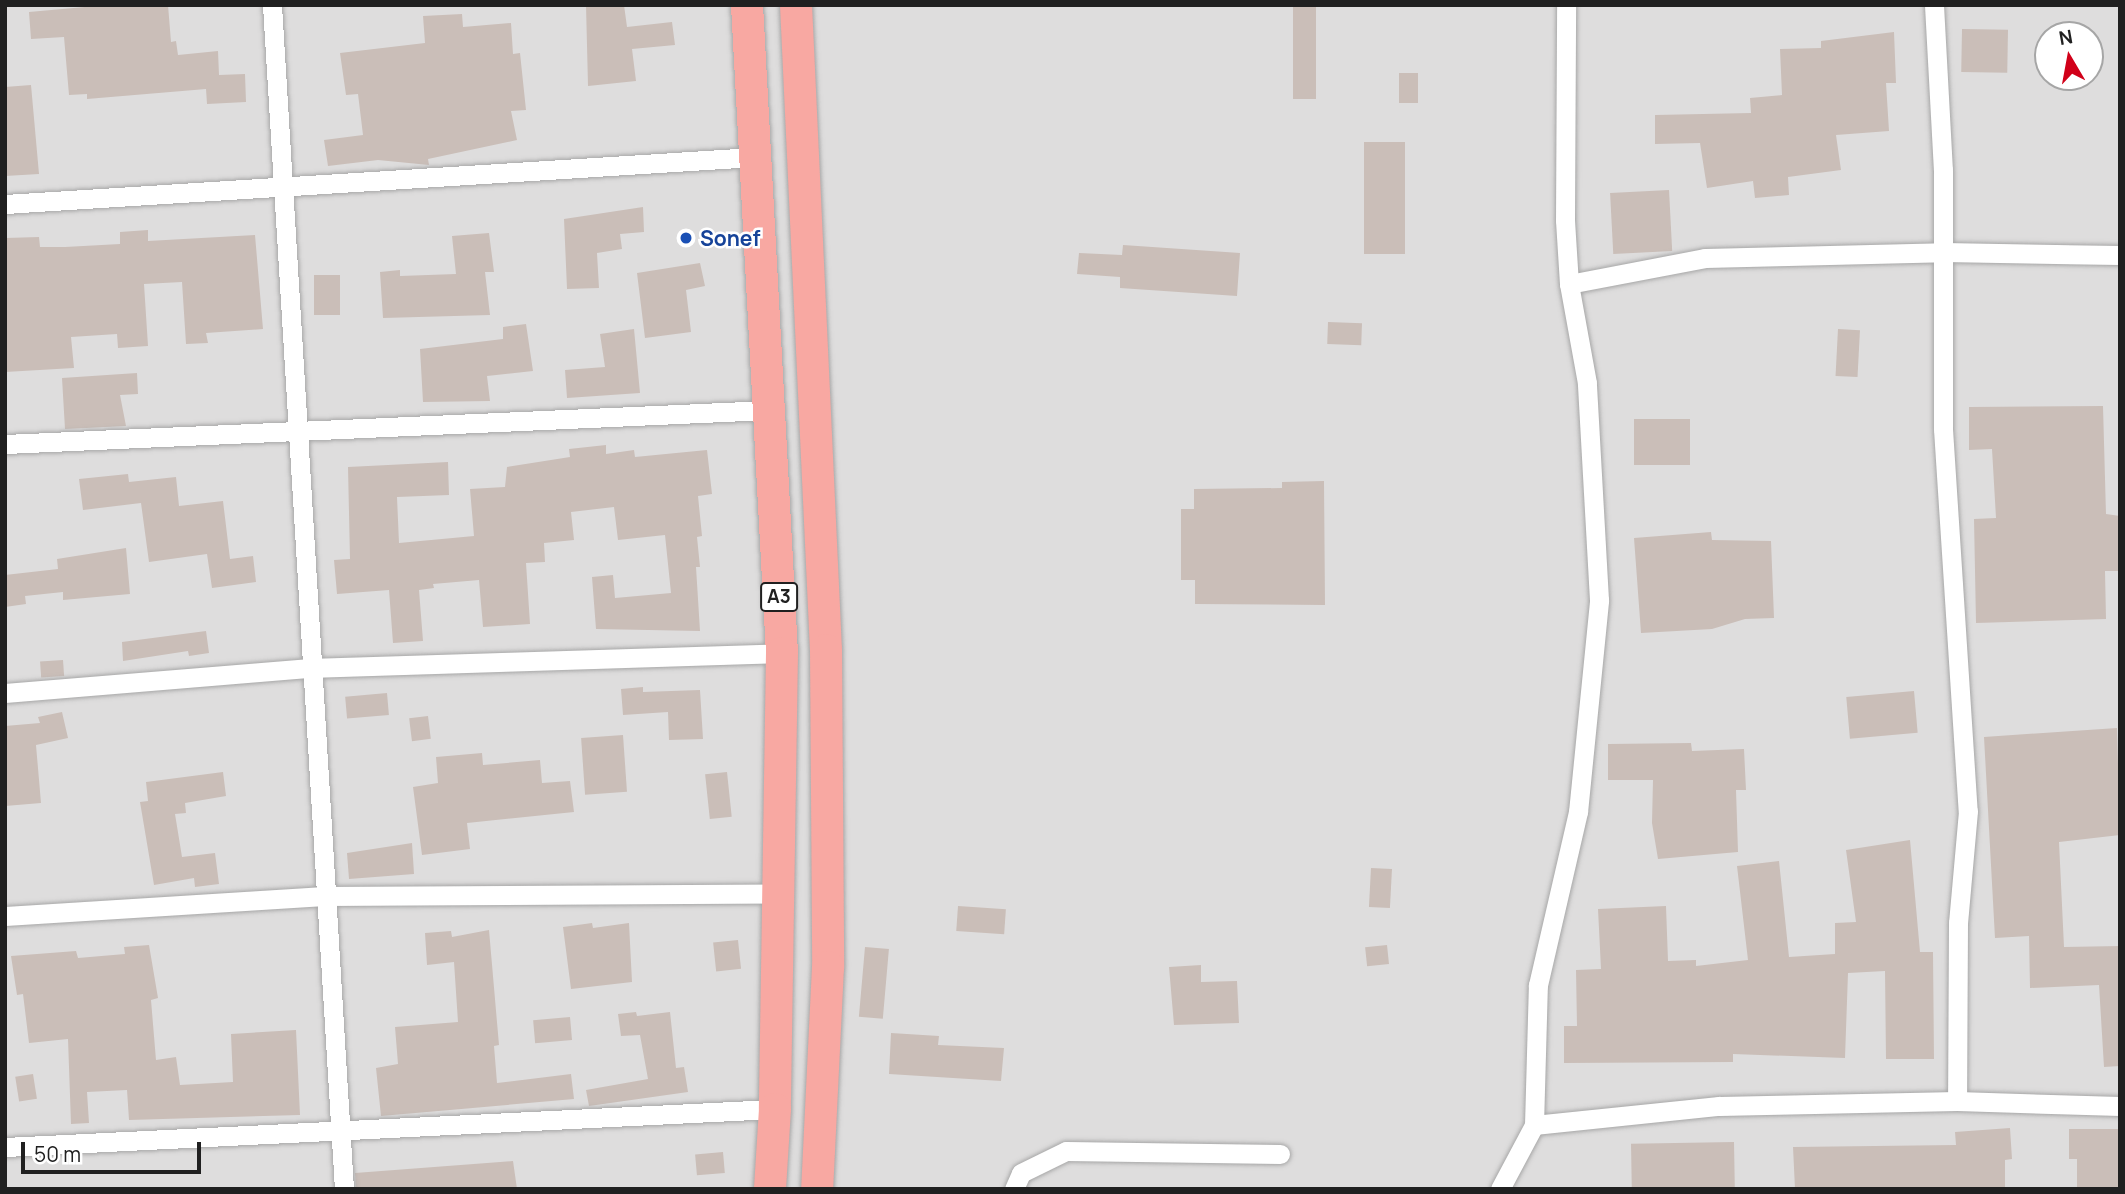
<!DOCTYPE html>
<style>
body{margin:0}
#map{position:relative;width:2125px;height:1194px;overflow:hidden;background:#f2ece6;font-family:Manrope,sans-serif}
div>[style]{position:absolute}
[style*='--x']{left:calc(var(--x)*1px);top:calc(var(--y)*1px);width:calc(var(--w)*1px);rotate:calc(var(--a)*1deg)}
.residential>*{inset:0;background:#dedddd}
.building>*{inset:0;background:#cabeb8;transform-origin:0 0}
.roads{filter:drop-shadow(0 0 2px #a7a7a7) drop-shadow(0 0 2px #a7a7a7)}
.minor>*{height:19px;margin:-9.5px;padding:0 9.5px;transform-origin:9.5px;border-radius:9.5px;background:#fff}
.trunk>*{height:32px;margin:-16px;padding:0 16px;transform-origin:16px;border-radius:16px;background:#f8a8a2}
.dots>*{width:19px;height:19px;translate:-50% -50%;box-sizing:border-box;border:4px solid #fff;border-radius:50%}
span{translate:-50% -50%;white-space:nowrap;text-align:center;line-height:1.15;-webkit-text-stroke:5px #fff;paint-order:stroke}
.shield-label span{padding:2px 5px;background:#fff;border:2px solid;border-radius:5px;-webkit-text-stroke-width:0}
.shield-label{font-size:19px;color:#202020;font-weight:700}
.transit-label{font-size:21px;color:#164399;font-weight:700}
.left{translate:0 -50%;text-align:left}
.frame{position:absolute;inset:0;border:7px solid #202020;pointer-events:none}
.north{position:absolute;left:2034px;top:21px;width:70px;height:70px;box-sizing:border-box;background:#fff;border:2px solid #a6a6a6;border-radius:50%;rotate:350deg;font-size:19px;font-weight:700;line-height:28px;text-align:center;color:#202020}
.north::after{content:'';display:block;margin:auto;width:24px;height:32px;background:#d10019;clip-path:polygon(50% 0,100% 100%,50% 72%,0 100%)}
.scale{position:absolute;left:21px;top:1142px;width:180px;height:32px;box-sizing:border-box;border:4px solid #202020;border-top:0;padding-left:9px;font-size:21px;line-height:24px;white-space:nowrap;color:#202020;-webkit-text-stroke:5px #fff;paint-order:stroke}
</style>
<div id="map">
<div class="residential">
<div style="clip-path:polygon(evenodd,5px 5px,2120px 5px,2120px 1189px,5px 1189px,5px 5px,2048px 35px,2090px 35px,2090px 77px,2048px 77px,2048px 35px)"></div>
</div>
<div class="building">
<div style="clip-path:polygon(107px 5px,168px 5px,171px 42px,176px 41px,178px 55px,218px 51px,219px 75px,245px 74px,246px 102px,207px 104px,206px 89px,87px 99px,87px 94px,69px 95px,64px 37px,31px 39px,29px 12px)"></div>
<div style="clip-path:polygon(586px 5px,624px 5px,627px 27px,672px 22px,675px 45px,632px 49px,636px 81px,588px 86px)"></div>
<div style="left:1293px;top:5px;width:23px;height:94px"></div>
<div style="clip-path:polygon(462px 14px,463px 27px,511px 23px,513px 54px,520px 53px,526px 110px,511px 111px,517px 140px,428px 159px,429px 165px,378px 160px,328px 166px,324px 140px,363px 135px,358px 94px,346px 95px,340px 53px,425px 43px,423px 16px)"></div>
<div style="left:1962px;top:29px;width:46px;height:43px;rotate:1deg"></div>
<div style="clip-path:polygon(1894px 32px,1896px 83px,1886px 83px,1889px 131px,1836px 135px,1841px 170px,1788px 177px,1789px 195px,1755px 198px,1753px 181px,1707px 188px,1700px 143px,1655px 144px,1655px 115px,1751px 113px,1750px 98px,1782px 95px,1780px 49px,1821px 48px,1821px 41px)"></div>
<div style="left:1399px;top:73px;width:19px;height:30px"></div>
<div style="clip-path:polygon(31px 85px,39px 174px,5px 176px,5px 87px)"></div>
<div style="left:1364px;top:142px;width:41px;height:112px"></div>
<div style="left:1669px;top:190px;width:61px;height:59px;rotate:87deg"></div>
<div style="clip-path:polygon(643px 207px,644px 232px,620px 234px,622px 249px,597px 253px,599px 288px,567px 289px,564px 219px)"></div>
<div style="clip-path:polygon(148px 230px,148px 241px,255px 235px,263px 329px,206px 333px,208px 343px,186px 344px,182px 282px,144px 284px,148px 346px,118px 348px,117px 334px,71px 337px,74px 368px,5px 372px,6px 238px,39px 237px,40px 247px,65px 247px,120px 244px,120px 232px)"></div>
<div style="clip-path:polygon(489px 233px,494px 272px,485px 272px,490px 315px,383px 318px,380px 272px,400px 270px,400px 276px,456px 274px,452px 236px)"></div>
<div style="clip-path:polygon(1123px 245px,1240px 253px,1237px 296px,1120px 288px,1120px 277px,1077px 274px,1079px 253px,1122px 255px)"></div>
<div style="clip-path:polygon(700px 263px,705px 286px,686px 290px,691px 332px,645px 338px,637px 273px)"></div>
<div style="left:340px;top:275px;width:40px;height:26px;rotate:90deg"></div>
<div style="left:1328px;top:322px;width:34px;height:22px;rotate:2deg"></div>
<div style="clip-path:polygon(526px 324px,533px 371px,487px 376px,490px 401px,423px 402px,420px 349px,503px 339px,503px 327px)"></div>
<div style="clip-path:polygon(634px 329px,640px 393px,567px 398px,565px 370px,605px 367px,600px 334px)"></div>
<div style="left:1838px;top:329px;width:22px;height:47px;rotate:3deg"></div>
<div style="clip-path:polygon(137px 373px,138px 394px,120px 395px,126px 426px,65px 429px,62px 378px)"></div>
<div style="clip-path:polygon(2103px 406px,2106px 514px,2120px 516px,2120px 571px,2105px 571px,2106px 619px,1976px 623px,1974px 519px,1996px 518px,1992px 449px,1969px 450px,1969px 407px)"></div>
<div style="left:1634px;top:419px;width:56px;height:46px"></div>
<div style="clip-path:polygon(606px 445px,606px 454px,634px 450px,635px 457px,707px 450px,712px 494px,698px 496px,702px 536px,697px 537px,700px 567px,696px 567px,700px 631px,596px 629px,592px 577px,613px 575px,615px 598px,671px 593px,665px 535px,618px 540px,614px 507px,571px 512px,574px 540px,544px 543px,545px 562px,526px 563px,530px 624px,483px 627px,479px 580px,433px 584px,434px 588px,419px 590px,423px 641px,393px 643px,389px 590px,337px 594px,334px 560px,350px 559px,348px 467px,448px 462px,449px 495px,397px 497px,399px 543px,474px 536px,470px 489px,505px 487px,507px 467px,570px 457px,569px 449px)"></div>
<div style="clip-path:polygon(128px 474px,129px 482px,176px 477px,179px 506px,223px 501px,230px 559px,253px 556px,256px 582px,212px 588px,207px 554px,149px 562px,141px 503px,83px 510px,79px 479px)"></div>
<div style="clip-path:polygon(1324px 481px,1325px 605px,1195px 604px,1195px 580px,1181px 580px,1181px 509px,1194px 509px,1194px 489px,1282px 488px,1282px 482px)"></div>
<div style="clip-path:polygon(1711px 532px,1712px 540px,1771px 541px,1774px 618px,1745px 619px,1712px 629px,1641px 633px,1634px 538px)"></div>
<div style="clip-path:polygon(126px 548px,130px 594px,63px 600px,63px 592px,25px 596px,26px 604px,5px 607px,5px 575px,58px 569px,57px 559px)"></div>
<div style="clip-path:polygon(206px 631px,209px 653px,189px 656px,188px 651px,123px 661px,122px 642px)"></div>
<div style="left:63px;top:660px;width:16px;height:23px;rotate:86deg"></div>
<div style="clip-path:polygon(643px 687px,643px 692px,700px 690px,703px 739px,669px 740px,668px 712px,623px 715px,621px 689px)"></div>
<div style="left:1914px;top:691px;width:42px;height:68px;rotate:85deg"></div>
<div style="left:387px;top:693px;width:22px;height:42px;rotate:85deg"></div>
<div style="clip-path:polygon(62px 712px,68px 738px,36px 745px,41px 803px,5px 806px,5px 726px,40px 723px,38px 717px)"></div>
<div style="left:428px;top:716px;width:23px;height:19px;rotate:83deg"></div>
<div style="clip-path:polygon(2117px 728px,2120px 835px,2059px 842px,2064px 947px,2120px 946px,2120px 1066px,2104px 1067px,2099px 985px,2030px 988px,2029px 936px,1995px 938px,1984px 737px)"></div>
<div style="left:623px;top:735px;width:57px;height:42px;rotate:86deg"></div>
<div style="clip-path:polygon(1691px 743px,1692px 751px,1744px 749px,1746px 790px,1736px 790px,1738px 852px,1658px 859px,1652px 823px,1653px 780px,1608px 780px,1608px 744px)"></div>
<div style="clip-path:polygon(482px 753px,483px 765px,540px 760px,542px 783px,570px 781px,574px 812px,467px 823px,470px 849px,422px 855px,413px 787px,438px 783px,436px 757px)"></div>
<div style="clip-path:polygon(223px 772px,226px 796px,185px 803px,186px 813px,175px 814px,182px 857px,215px 853px,219px 884px,195px 887px,194px 878px,154px 885px,140px 802px,148px 801px,146px 782px)"></div>
<div style="left:727px;top:772px;width:45px;height:22px;rotate:84deg"></div>
<div style="clip-path:polygon(1910px 840px,1920px 952px,1933px 952px,1934px 1059px,1886px 1059px,1885px 971px,1848px 973px,1845px 1058px,1733px 1054px,1733px 1062px,1564px 1063px,1564px 1026px,1577px 1026px,1576px 970px,1601px 969px,1598px 909px,1666px 906px,1668px 961px,1696px 960px,1696px 966px,1748px 960px,1737px 866px,1779px 861px,1789px 957px,1835px 954px,1835px 923px,1856px 922px,1846px 850px)"></div>
<div style="clip-path:polygon(412px 843px,414px 874px,349px 879px,347px 853px)"></div>
<div style="left:1371px;top:868px;width:21px;height:39px;rotate:3deg"></div>
<div style="left:958px;top:906px;width:48px;height:25px;rotate:4deg"></div>
<div style="clip-path:polygon(592px 923px,593px 928px,629px 923px,632px 982px,571px 989px,563px 927px)"></div>
<div style="clip-path:polygon(489px 930px,499px 1045px,494px 1046px,497px 1083px,571px 1074px,574px 1099px,381px 1116px,376px 1068px,398px 1064px,395px 1027px,458px 1022px,454px 962px,427px 965px,425px 933px,451px 931px,452px 937px)"></div>
<div style="left:738px;top:940px;width:29px;height:25px;rotate:84deg"></div>
<div style="clip-path:polygon(149px 945px,158px 998px,151px 1000px,156px 1060px,176px 1057px,180px 1085px,233px 1082px,231px 1034px,296px 1030px,300px 1115px,129px 1120px,127px 1090px,87px 1092px,89px 1123px,71px 1124px,68px 1039px,29px 1043px,23px 994px,17px 995px,11px 956px,76px 951px,78px 958px,125px 954px,124px 947px)"></div>
<div style="left:1387px;top:945px;width:19px;height:22px;rotate:84deg"></div>
<div style="left:865px;top:947px;width:24px;height:70px;rotate:5deg"></div>
<div style="clip-path:polygon(1201px 965px,1201px 982px,1237px 981px,1239px 1023px,1174px 1025px,1169px 967px)"></div>
<div style="clip-path:polygon(636px 1012px,637px 1016px,670px 1012px,676px 1068px,684px 1067px,688px 1092px,589px 1106px,586px 1090px,648px 1079px,640px 1035px,621px 1036px,618px 1014px)"></div>
<div style="left:570px;top:1017px;width:23px;height:37px;rotate:85deg"></div>
<div style="clip-path:polygon(891px 1033px,939px 1036px,938px 1045px,1004px 1048px,1001px 1081px,889px 1074px)"></div>
<div style="left:33px;top:1074px;width:25px;height:18px;rotate:81deg"></div>
<div style="clip-path:polygon(2010px 1128px,2012px 1159px,2005px 1160px,2005px 1189px,1795px 1189px,1793px 1147px,1956px 1145px,1955px 1132px)"></div>
<div style="clip-path:polygon(2069px 1129px,2120px 1129px,2120px 1189px,2077px 1189px,2077px 1159px,2069px 1159px)"></div>
<div style="left:1734px;top:1142px;width:47px;height:103px;rotate:89deg"></div>
<div style="left:723px;top:1152px;width:21px;height:28px;rotate:85deg"></div>
<div style="clip-path:polygon(513px 1161px,517px 1189px,356px 1189px,355px 1173px)"></div>
</div>
<div class="roads">
<div class="minor">
<div style="--x:272;--y:5;--w:1186;--a:86.52"></div>
<div style="--x:1934;--y:5;--w:165;--a:86.9"></div>
<div style="--x:1943;--y:170;--w:259;--a:90"></div>
<div style="--x:1943;--y:429;--w:383;--a:86.3"></div>
<div style="--x:1968;--y:811;--w:112;--a:95.1"></div>
<div style="--x:1958;--y:923;--w:178;--a:90.3"></div>
<div style="--x:5;--y:204;--w:751;--a:-3.59"></div>
<div style="--x:1569;--y:284;--w:138;--a:-10.8"></div>
<div style="--x:1705;--y:258;--w:238;--a:-1.4"></div>
<div style="--x:1943;--y:252;--w:177;--a:1"></div>
<div style="--x:5;--y:444;--w:764;--a:-2.55"></div>
<div style="--x:5;--y:693;--w:306;--a:-4.7"></div>
<div style="--x:310;--y:668;--w:472;--a:-1.8"></div>
<div style="--x:5;--y:916;--w:320;--a:-3.6"></div>
<div style="--x:324;--y:896;--w:455;--a:-0.3"></div>
<div style="--x:1534;--y:1125;--w:186;--a:-5.9"></div>
<div style="--x:1719;--y:1106;--w:238;--a:-1.2"></div>
<div style="--x:1957;--y:1101;--w:163;--a:1.8"></div>
<div style="--x:5;--y:1147;--w:771;--a:-2.83"></div>
<div style="--x:1014;--y:1189;--w:17;--a:-66"></div>
<div style="--x:1021;--y:1173;--w:50;--a:-26.1"></div>
<div style="--x:1066;--y:1151;--w:214;--a:0.8"></div>
<div style="--x:1500;--y:1189;--w:72;--a:-62"></div>
<div style="--x:1534;--y:1125;--w:140;--a:-88.4"></div>
<div style="--x:1538;--y:985;--w:178;--a:-77"></div>
<div style="--x:1578;--y:812;--w:213;--a:-84.3"></div>
<div style="--x:1599;--y:600;--w:217;--a:-93.2"></div>
<div style="--x:1587;--y:383;--w:101;--a:-100.3"></div>
<div style="--x:1569;--y:284;--w:64;--a:-93.6"></div>
<div style="--x:1565;--y:220;--w:215;--a:-89.7"></div>
</div>
<div class="trunk">
<div style="--x:747;--y:5;--w:649;--a:86.91"></div>
<div style="--x:782;--y:653;--w:456;--a:90.9"></div>
<div style="--x:775;--y:1109;--w:80;--a:93.6"></div>
<div style="--x:796;--y:5;--w:646;--a:87.34"></div>
<div style="--x:826;--y:650;--w:317;--a:89.6"></div>
<div style="--x:828;--y:967;--w:222;--a:92.8"></div>
</div>
</div>
<div class="dots">
<div style="left:686px;top:238px;background:#1a4fb4"></div>
</div>
<div class="shield-label">
<span style="left:779px;top:597px">A3</span>
</div>
<div class="transit-label">
<span class="left" style="left:700px;top:238px">Sonef</span>
</div>
<div class="frame"></div>
<div class="north">N</div>
<div class="scale">50 m</div>
</div>
